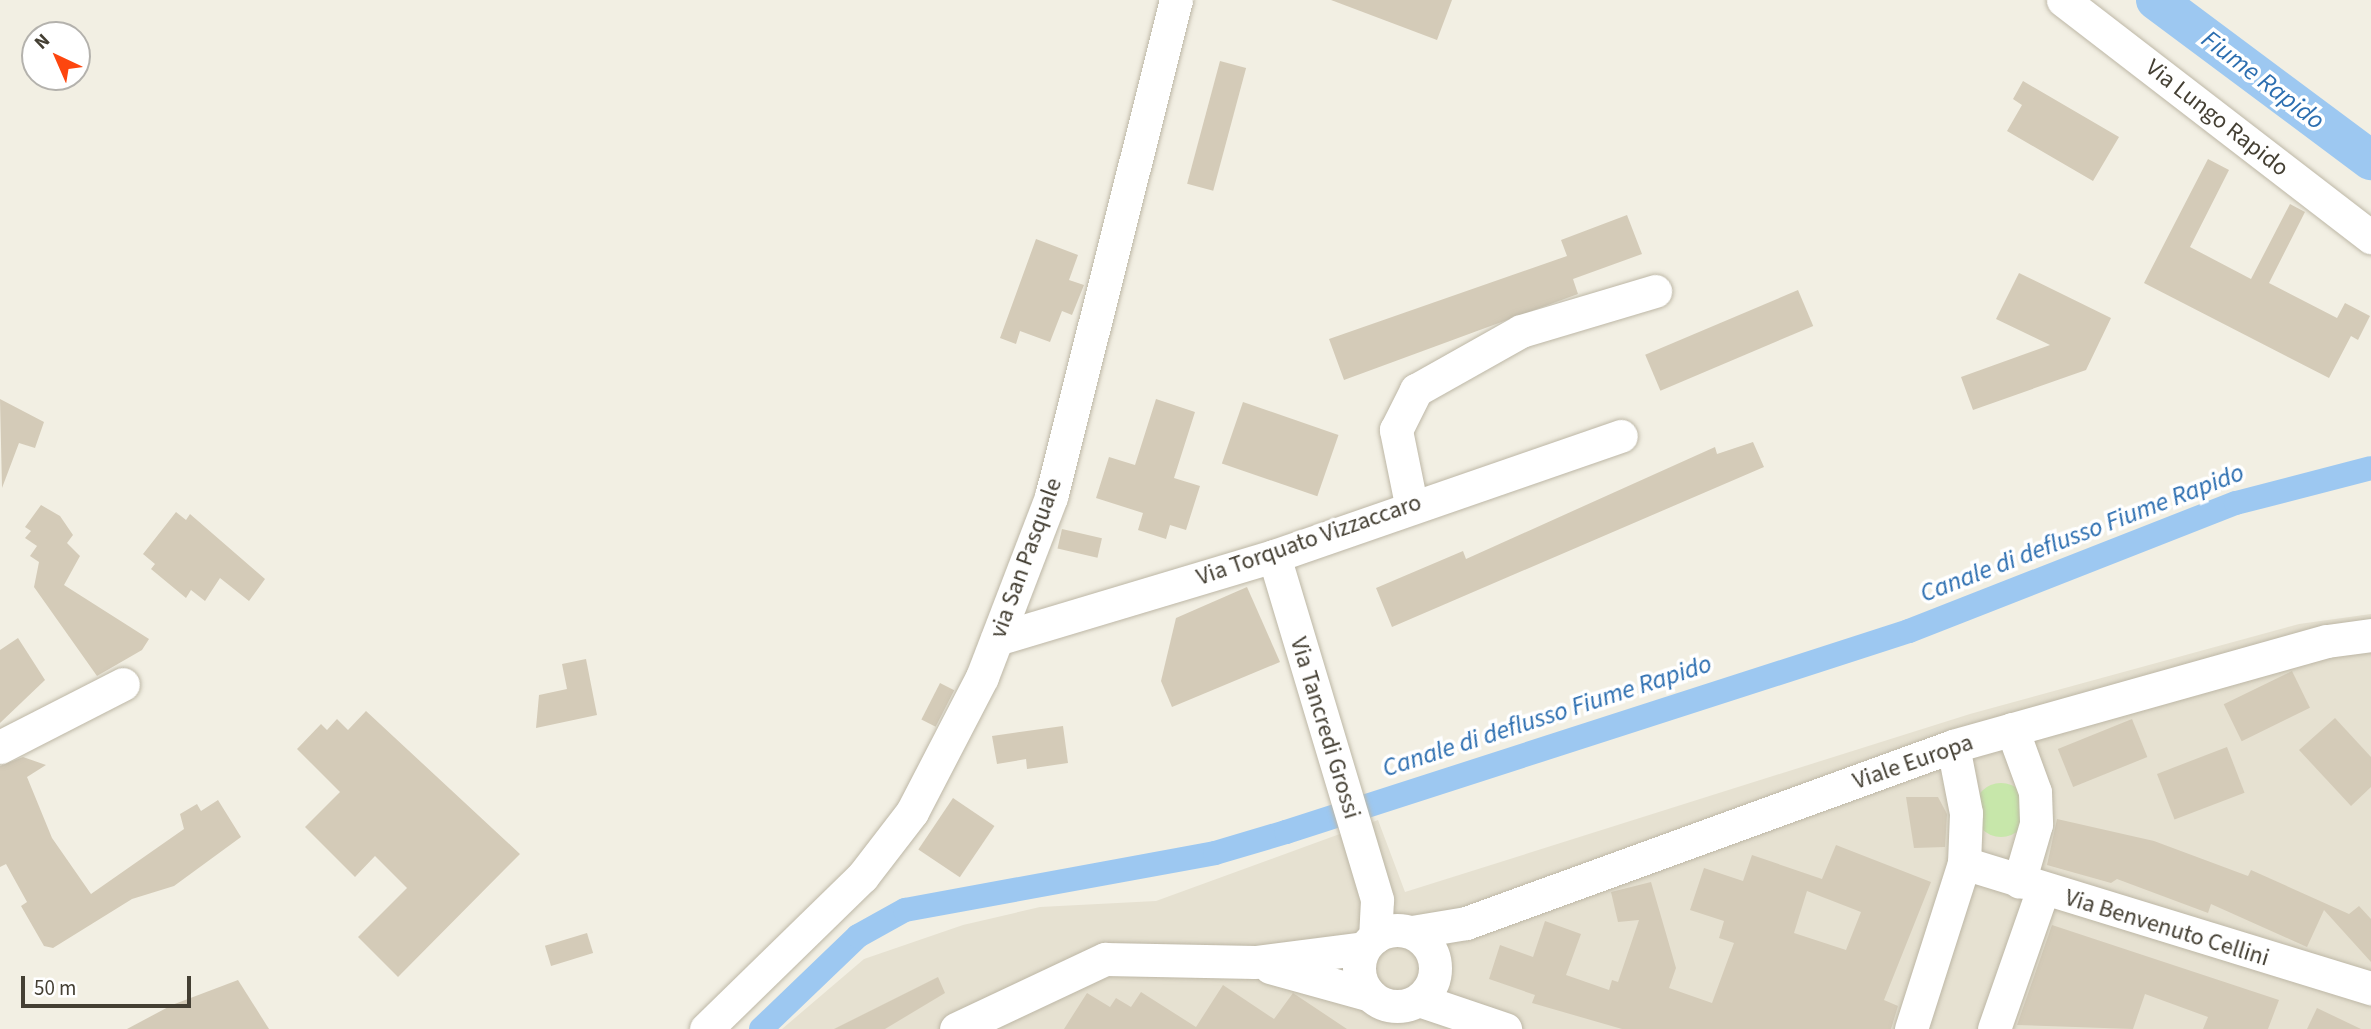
<!DOCTYPE html>
<style>
body{margin:0}
#map{position:relative;width:2371px;height:1029px;overflow:hidden;background:#f2efe3;font-family:"Source Sans 3",sans-serif}
div>[style]{position:absolute}
[style*='--x']{left:calc(var(--x)*1px);top:calc(var(--y)*1px);width:calc(var(--w)*1px);rotate:calc(var(--a)*1deg)}
.residential>*{inset:0;background:#e6e1d1}
.green>*{inset:0;background:#c7e7aa}
.round{border-radius:50%}
.canal>*{height:24px;margin:-12px;padding:0 12px;transform-origin:12px;border-radius:12px;background:#9dc8f1}
.river>*{height:40px;margin:-20px;padding:0 20px;transform-origin:20px;border-radius:20px;background:#9dc8f1}
.building>*{inset:0;background:#d4cbb8;transform-origin:0 0}
.roads{filter:drop-shadow(0 0 2px #bdb7a6) drop-shadow(0 0 2px #bdb7a6)}
.minor>*{height:33px;margin:-16.5px;padding:0 16.5px;transform-origin:16.5px;border-radius:16.5px;background:#fff}
.minor>.ring{margin:-16.5px;padding:0;box-sizing:content-box;background:none;border:33px solid #fff;border-radius:50%}
span{translate:-50% -50%;white-space:nowrap;text-align:center;line-height:1.15;-webkit-text-stroke:7px #fff;paint-order:stroke}
.street-label{font-size:24px;color:#443f33}
.water-label{font-size:26px;color:#2c6eb0;font-style:italic}
.north{position:absolute;left:21px;top:21px;width:70px;height:70px;box-sizing:border-box;background:#fff;border:2px solid #b4b2ad;border-radius:50%;rotate:316deg;font-size:19px;font-weight:700;line-height:28px;text-align:center;color:#443f33}
.north::after{content:'';display:block;margin:auto;width:24px;height:32px;background:#fd460f;clip-path:polygon(50% 0,100% 100%,50% 72%,0 100%)}
.scale{position:absolute;left:21px;top:976px;width:170px;height:32px;box-sizing:border-box;border:4px solid #443f33;border-top:0;padding-left:9px;font-size:21px;line-height:24px;white-space:nowrap;color:#443f33;-webkit-text-stroke:5px #fff;paint-order:stroke}
</style>
<div id="map">
<div class="residential">
<div style="clip-path:polygon(2371px 614px,2371px 1029px,782px 1029px,864px 959px,963px 925px,1040px 907px,1156px 901px,1378px 820px,1405px 892px,1970px 714px,2299px 624px)"></div>
</div>
<div class="green">
<div class="round" style="left:1974px;top:783px;width:54px;height:54px"></div>
</div>
<div class="canal">
<div style="--x:761;--y:1029;--w:134;--a:-43.8"></div>
<div style="--x:858;--y:936;--w:54;--a:-29"></div>
<div style="--x:905;--y:910;--w:315;--a:-10.4"></div>
<div style="--x:1215;--y:853;--w:74;--a:-16.5"></div>
<div style="--x:1286;--y:832;--w:655;--a:-17.88"></div>
<div style="--x:1909;--y:631;--w:351;--a:-21.4"></div>
<div style="--x:2236;--y:503;--w:139;--a:-14.5"></div>
</div>
<div class="river">
<div style="--x:2156;--y:0;--w:268;--a:36.7"></div>
</div>
<div class="building">
<div style="clip-path:polygon(1331px 0,1452px 0,1437px 40px)"></div>
<div style="left:1220px;top:61px;width:27px;height:127px;rotate:15deg"></div>
<div style="clip-path:polygon(2023px 81px,2119px 137px,2093px 181px,2007px 131px,2022px 105px,2013px 99px)"></div>
<div style="clip-path:polygon(2208px 159px,2229px 170px,2190px 247px,2251px 279px,2290px 204px,2305px 212px,2269px 283px,2337px 318px,2345px 303px,2370px 316px,2358px 340px,2351px 336px,2329px 378px,2144px 283px)"></div>
<div style="clip-path:polygon(1627px 215px,1642px 254px,1573px 279px,1578px 294px,1344px 380px,1329px 339px,1567px 256px,1561px 240px)"></div>
<div style="clip-path:polygon(1036px 239px,1078px 255px,1069px 280px,1084px 285px,1072px 315px,1062px 311px,1050px 342px,1020px 331px,1016px 344px,1000px 338px)"></div>
<div style="clip-path:polygon(2019px 273px,2111px 318px,2086px 370px,1973px 410px,1961px 377px,2050px 345px,1996px 319px)"></div>
<div style="left:1798px;top:290px;width:39px;height:166px;rotate:67deg"></div>
<div style="clip-path:polygon(0 399px,44px 422px,35px 448px,19px 443px,2px 488px)"></div>
<div style="clip-path:polygon(1156px 399px,1195px 412px,1174px 478px,1200px 486px,1186px 530px,1170px 525px,1166px 539px,1138px 530px,1143px 513px,1096px 498px,1109px 457px,1135px 465px)"></div>
<div style="left:1243px;top:402px;width:101px;height:65px;rotate:19deg"></div>
<div style="clip-path:polygon(1753px 442px,1764px 467px,1392px 627px,1376px 588px,1463px 551px,1466px 559px,1715px 447px,1717px 454px)"></div>
<div style="clip-path:polygon(41px 505px,60px 516px,73px 535px,67px 543px,80px 556px,64px 585px,149px 639px,142px 650px,97px 676px,34px 587px,39px 562px,30px 556px,37px 546px,25px 538px,31px 531px,25px 527px)"></div>
<div style="clip-path:polygon(176px 512px,186px 520px,190px 514px,265px 579px,249px 601px,220px 578px,205px 601px,191px 590px,186px 598px,151px 569px,155px 564px,143px 554px)"></div>
<div style="left:1062px;top:529px;width:41px;height:20px;rotate:13deg"></div>
<div style="clip-path:polygon(1247px 587px,1280px 662px,1172px 707px,1161px 681px,1176px 618px)"></div>
<div style="clip-path:polygon(18px 638px,45px 680px,0 723px,0 650px)"></div>
<div style="clip-path:polygon(586px 659px,597px 715px,536px 728px,539px 695px,567px 689px,562px 664px)"></div>
<div style="left:2292px;top:671px;width:41px;height:76px;rotate:64deg"></div>
<div style="left:940px;top:683px;width:16px;height:41px;rotate:27deg"></div>
<div style="clip-path:polygon(366px 711px,520px 854px,398px 977px,358px 937px,407px 888px,375px 856px,355px 877px,305px 827px,340px 792px,297px 749px,321px 724px,327px 730px,337px 719px,348px 730px)"></div>
<div style="clip-path:polygon(2335px 718px,2371px 757px,2371px 787px,2351px 806px,2299px 750px)"></div>
<div style="left:2132px;top:719px;width:41px;height:80px;rotate:68deg"></div>
<div style="clip-path:polygon(1063px 726px,1068px 763px,1027px 769px,1026px 759px,997px 764px,992px 736px)"></div>
<div style="left:2227px;top:747px;width:49px;height:75px;rotate:69deg"></div>
<div style="clip-path:polygon(23px 757px,46px 765px,27px 777px,52px 838px,91px 894px,184px 829px,180px 814px,197px 804px,201px 811px,218px 800px,241px 837px,174px 886px,132px 899px,53px 948px,44px 946px,21px 906px,27px 902px,6px 864px,0 867px,0 766px)"></div>
<div style="clip-path:polygon(1906px 797px,1938px 797px,1947px 814px,1945px 847px,1914px 848px)"></div>
<div style="left:953px;top:798px;width:50px;height:62px;rotate:34deg"></div>
<div style="clip-path:polygon(2057px 819px,2154px 841px,2248px 876px,2251px 870px,2349px 914px,2359px 906px,2371px 919px,2371px 962px,2324px 910px,2307px 947px,2211px 904px,2208px 913px,2117px 879px,2111px 883px,2047px 865px)"></div>
<div style="clip-path:polygon(evenodd,1836px 845px,1931px 882px,1884px 1000px,1898px 1006px,1891px 1029px,1622px 1029px,1532px 1003px,1535px 995px,1489px 979px,1500px 945px,1533px 957px,1545px 921px,1581px 934px,1566px 975px,1609px 990px,1612px 980px,1618px 982px,1639px 920px,1618px 922px,1611px 892px,1651px 882px,1676px 968px,1669px 988px,1712px 1003px,1734px 943px,1719px 938px,1724px 921px,1690px 910px,1704px 868px,1743px 881px,1752px 855px,1822px 879px,1836px 845px,1807px 891px,1861px 912px,1846px 950px,1794px 933px,1807px 891px)"></div>
<div style="clip-path:polygon(2052px 925px,2279px 1000px,2268px 1029px,2203px 1029px,2208px 1017px,2145px 994px,2133px 1029px,2017px 1025px)"></div>
<div style="left:587px;top:933px;width:21px;height:44px;rotate:73deg"></div>
<div style="clip-path:polygon(938px 977px,945px 993px,885px 1029px,834px 1029px)"></div>
<div style="clip-path:polygon(238px 980px,269px 1029px,127px 1029px,172px 1005px)"></div>
<div style="clip-path:polygon(1223px 985px,1274px 1019px,1293px 993px,1347px 1029px,1064px 1029px,1087px 993px,1110px 1007px,1116px 998px,1131px 1007px,1141px 992px,1196px 1027px)"></div>
<div style="clip-path:polygon(2317px 1008px,2361px 1029px,2307px 1029px)"></div>
</div>
<div class="roads">
<div class="minor">
<div style="--x:2063;--y:0;--w:389;--a:37.6"></div>
<div style="--x:1411;--y:504;--w:76;--a:-101.5"></div>
<div style="--x:1396;--y:430;--w:45;--a:-63.4"></div>
<div style="--x:1416;--y:390;--w:120;--a:-29.3"></div>
<div style="--x:1521;--y:331;--w:140;--a:-16.6"></div>
<div style="--x:1274;--y:556;--w:359;--a:73.3"></div>
<div style="--x:1377;--y:900;--w:37;--a:93"></div>
<div style="--x:997;--y:639;--w:289;--a:-16.7"></div>
<div style="--x:1274;--y:556;--w:367;--a:-19.1"></div>
<div style="--x:2012;--y:729;--w:67;--a:69.9"></div>
<div style="--x:2035;--y:792;--w:32;--a:88"></div>
<div style="--x:2036;--y:824;--w:60;--a:106.3"></div>
<div style="--x:0;--y:747;--w:138;--a:-27.1"></div>
<div style="--x:1964;--y:863;--w:426;--a:17.1"></div>
<div class="ring" style="left:1359px;top:930px;width:43px;height:43px"></div>
<div style="--x:1412;--y:932;--w:55;--a:-9.5"></div>
<div style="--x:1466;--y:923;--w:518;--a:-19.97"></div>
<div style="--x:1953;--y:746;--w:388;--a:-15.7"></div>
<div style="--x:2327;--y:641;--w:44;--a:-7.8"></div>
<div style="--x:1270;--y:967;--w:104;--a:15.6"></div>
<div style="--x:1419;--y:1000;--w:91;--a:18.6"></div>
<div style="--x:706;--y:1029;--w:218;--a:-44.3"></div>
<div style="--x:862;--y:877;--w:82;--a:-52.4"></div>
<div style="--x:912;--y:812;--w:152;--a:-62.6"></div>
<div style="--x:982;--y:677;--w:193;--a:-69"></div>
<div style="--x:1051;--y:497;--w:512;--a:-75.88"></div>
<div style="--x:956;--y:1029;--w:165;--a:-25.2"></div>
<div style="--x:1105;--y:959;--w:150;--a:1.1"></div>
<div style="--x:1255;--y:962;--w:110;--a:-7.3"></div>
<div style="--x:1911;--y:1029;--w:174;--a:-72.3"></div>
<div style="--x:1964;--y:863;--w:50;--a:-87.7"></div>
<div style="--x:1966;--y:813;--w:68;--a:-101"></div>
<div style="--x:1994;--y:1029;--w:148;--a:-70.7"></div>
</div>
</div>
<div class="street-label">
<span style="left:2217px;top:118px;rotate:38deg">Via Lungo Rapido</span>
<span style="left:1309px;top:540px;rotate:-19deg">Via Torquato Vizzaccaro</span>
<span style="left:1026px;top:558px;rotate:-70deg">via San Pasquale</span>
<span style="left:1325px;top:728px;rotate:73deg">Via Tancredi Grossi</span>
<span style="left:1913px;top:762px;rotate:-19deg">Viale Europa</span>
<span style="left:2167px;top:928px;rotate:17deg">Via Benvenuto Cellini</span>
</div>
<div class="water-label">
<span style="left:2263px;top:80px;rotate:37deg">Fiume Rapido</span>
<span style="left:2082px;top:533px;rotate:-21deg">Canale di deflusso Fiume Rapido</span>
<span style="left:1547px;top:716px;rotate:-18deg">Canale di deflusso Fiume Rapido</span>
</div>
<div class="north">N</div>
<div class="scale">50 m</div>
</div>
